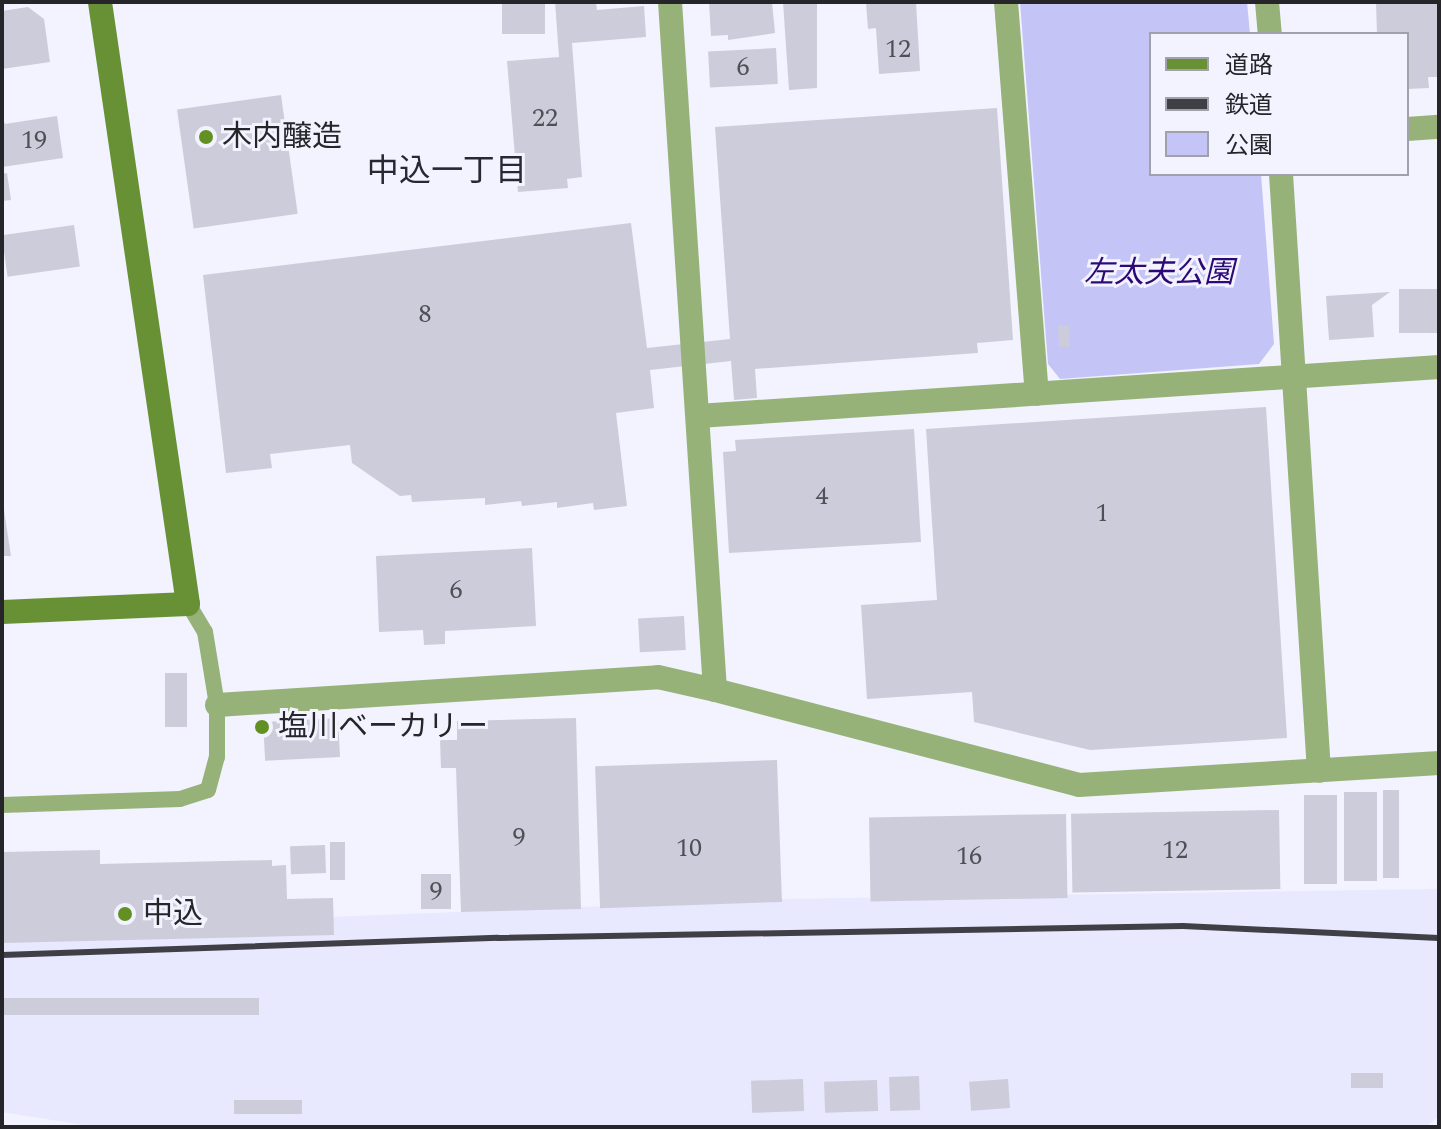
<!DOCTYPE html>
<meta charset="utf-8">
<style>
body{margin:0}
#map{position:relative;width:1441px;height:1129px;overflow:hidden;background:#f2f3fe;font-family:Spectral,"Noto Sans JP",serif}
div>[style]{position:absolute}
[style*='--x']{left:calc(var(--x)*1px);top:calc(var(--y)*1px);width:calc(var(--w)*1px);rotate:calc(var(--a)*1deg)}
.built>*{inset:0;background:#e8e8fe}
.green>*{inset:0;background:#c4c4f6}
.building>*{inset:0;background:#ccccdb;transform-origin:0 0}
.lane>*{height:16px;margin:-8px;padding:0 8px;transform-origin:8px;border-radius:8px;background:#96b279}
.street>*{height:24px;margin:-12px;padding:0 12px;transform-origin:12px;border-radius:12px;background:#96b279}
.secondary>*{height:24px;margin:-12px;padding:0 12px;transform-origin:12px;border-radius:12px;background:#689136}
.rail>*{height:6px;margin:-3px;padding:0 3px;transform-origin:3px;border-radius:3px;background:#3f3f45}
.dots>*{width:22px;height:22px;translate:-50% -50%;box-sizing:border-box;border:4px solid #f2f3fe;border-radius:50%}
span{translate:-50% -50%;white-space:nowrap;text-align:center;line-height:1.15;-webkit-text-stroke:6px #f2f3fe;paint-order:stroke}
.number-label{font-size:26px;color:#4f4f56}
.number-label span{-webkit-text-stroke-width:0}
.poi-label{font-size:30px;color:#25252a}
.left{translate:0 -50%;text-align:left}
.park-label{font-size:30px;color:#2c0976;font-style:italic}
.neighbourhood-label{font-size:32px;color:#282833}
.frame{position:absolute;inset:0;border:4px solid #25252a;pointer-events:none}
.legend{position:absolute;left:1149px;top:32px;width:260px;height:144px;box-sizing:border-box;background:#f2f3fe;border:2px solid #a0a1a9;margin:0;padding:10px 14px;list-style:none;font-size:24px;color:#25252a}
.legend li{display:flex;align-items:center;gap:16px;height:40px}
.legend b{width:40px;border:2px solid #a0a1a9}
</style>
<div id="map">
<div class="built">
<div style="clip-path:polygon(1439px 889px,1439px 1116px,1426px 1127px,96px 1127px,2px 1112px,2px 930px,785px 899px)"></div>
</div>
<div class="green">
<div style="clip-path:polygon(1020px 2px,1247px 2px,1250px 34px,1151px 34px,1151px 174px,1261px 174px,1274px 344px,1259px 364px,1060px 379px,1048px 364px)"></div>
</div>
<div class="building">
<div style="left:502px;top:2px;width:43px;height:32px"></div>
<div style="clip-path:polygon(555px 2px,596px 2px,597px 10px,644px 6px,646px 37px,572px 43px,582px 177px,567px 179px,568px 188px,518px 192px,507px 61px,559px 57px)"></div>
<div style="clip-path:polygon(709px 2px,772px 2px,775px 33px,728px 40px,728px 35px,711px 36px)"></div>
<div style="clip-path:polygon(783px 2px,817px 2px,817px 88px,789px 90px)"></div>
<div style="clip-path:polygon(916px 2px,920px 71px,879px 74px,876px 28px,868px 29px,866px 3px)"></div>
<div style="clip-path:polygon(1376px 2px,1438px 2px,1439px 77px,1428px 77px,1429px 88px,1407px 89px,1407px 34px,1377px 34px)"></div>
<div style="clip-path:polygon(28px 7px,44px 19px,50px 62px,2px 69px,2px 11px)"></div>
<div style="left:776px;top:48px;width:36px;height:68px;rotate:87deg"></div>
<div style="left:281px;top:95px;width:120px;height:105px;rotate:82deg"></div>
<div style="clip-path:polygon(997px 108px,1013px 340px,977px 343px,978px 353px,755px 369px,757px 398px,734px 400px,731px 361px,650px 370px,654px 408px,616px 413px,627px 506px,594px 510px,593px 503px,557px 508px,557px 502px,522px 506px,521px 501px,485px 505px,485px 498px,412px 502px,411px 495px,400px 496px,352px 463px,350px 445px,270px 454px,272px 468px,226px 473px,203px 275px,631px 223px,647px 348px,730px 339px,715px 127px)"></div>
<div style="clip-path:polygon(57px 116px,63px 158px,2px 167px,2px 117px,5px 124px)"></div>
<div style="clip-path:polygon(7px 173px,11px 200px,2px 201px,2px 174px)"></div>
<div style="left:74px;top:225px;width:42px;height:73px;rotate:82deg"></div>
<div style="left:1439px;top:289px;width:44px;height:40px;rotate:90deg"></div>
<div style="clip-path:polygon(1390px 292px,1372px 305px,1374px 337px,1329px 340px,1326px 296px)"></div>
<div style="left:1069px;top:325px;width:22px;height:11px;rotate:87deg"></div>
<div style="clip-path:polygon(1266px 407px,1287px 738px,1090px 750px,974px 722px,972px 692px,867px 699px,861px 605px,937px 600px,926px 429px)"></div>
<div style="clip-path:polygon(914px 429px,921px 542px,729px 553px,723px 452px,736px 451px,735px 440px)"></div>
<div style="clip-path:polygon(2px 510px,4px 510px,11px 556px,2px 556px)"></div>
<div style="clip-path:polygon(532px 548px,536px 626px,445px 631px,445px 644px,424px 645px,423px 630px,379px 632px,376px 556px)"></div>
<div style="left:684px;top:616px;width:34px;height:46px;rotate:87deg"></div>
<div style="left:165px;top:673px;width:22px;height:54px"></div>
<div style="left:338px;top:718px;width:39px;height:75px;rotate:87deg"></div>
<div style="clip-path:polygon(576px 718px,581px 909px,461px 912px,456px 768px,441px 768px,440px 740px,457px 740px,457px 721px)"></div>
<div style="left:777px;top:760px;width:142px;height:182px;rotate:88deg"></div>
<div style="left:1383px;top:790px;width:16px;height:88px"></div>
<div style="left:1344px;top:792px;width:33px;height:89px"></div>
<div style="left:1304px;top:795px;width:33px;height:89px"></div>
<div style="left:1279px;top:810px;width:79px;height:208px;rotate:89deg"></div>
<div style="left:1066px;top:814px;width:84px;height:197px;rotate:89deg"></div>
<div style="left:330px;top:842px;width:15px;height:38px"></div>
<div style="left:325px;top:845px;width:28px;height:35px;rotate:88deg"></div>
<div style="clip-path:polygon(100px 850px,100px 864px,272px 860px,272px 866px,286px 865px,287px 899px,333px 898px,334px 935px,2px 943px,2px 852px)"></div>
<div style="left:421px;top:874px;width:30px;height:35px"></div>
<div style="left:259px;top:998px;width:17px;height:257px;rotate:90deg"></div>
<div style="left:1351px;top:1073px;width:32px;height:15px"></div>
<div style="left:919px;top:1076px;width:34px;height:30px;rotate:88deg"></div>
<div style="left:803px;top:1079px;width:32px;height:52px;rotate:88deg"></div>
<div style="left:1008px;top:1079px;width:29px;height:39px;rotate:86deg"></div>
<div style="left:877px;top:1080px;width:31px;height:53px;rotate:88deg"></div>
<div style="left:302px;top:1100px;width:14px;height:68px;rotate:90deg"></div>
</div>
<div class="lane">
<div style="--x:2;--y:805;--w:178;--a:-1.9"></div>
<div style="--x:180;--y:799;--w:29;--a:-18"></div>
<div style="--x:208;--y:790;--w:34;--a:-75"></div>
<div style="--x:217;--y:757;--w:52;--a:-90"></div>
<div style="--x:217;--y:705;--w:74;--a:-99.3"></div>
<div style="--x:205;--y:632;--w:33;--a:-121"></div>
</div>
<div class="street">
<div style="--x:1006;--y:2;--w:393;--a:85.5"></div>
<div style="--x:1267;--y:2;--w:32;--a:85"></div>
<div style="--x:1407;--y:129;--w:32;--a:-4"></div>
<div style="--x:1281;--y:174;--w:598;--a:86.36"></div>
<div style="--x:698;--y:416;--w:743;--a:-3.78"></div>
<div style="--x:715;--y:690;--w:376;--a:14.6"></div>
<div style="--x:1079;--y:785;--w:361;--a:-3.5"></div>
<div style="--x:217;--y:705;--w:442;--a:-3.6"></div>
<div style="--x:658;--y:677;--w:58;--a:12.8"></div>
<div style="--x:715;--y:690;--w:689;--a:-93.74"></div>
</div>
<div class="secondary">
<div style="--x:2;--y:612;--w:186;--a:-2.5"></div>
<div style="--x:188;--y:604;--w:608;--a:-98.32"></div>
</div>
<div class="rail">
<div style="--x:2;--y:955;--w:496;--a:-2"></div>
<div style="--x:498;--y:938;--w:685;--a:-1"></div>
<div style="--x:1183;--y:926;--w:256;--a:2.7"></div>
</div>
<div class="dots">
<div style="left:206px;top:137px;background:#639023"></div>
<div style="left:262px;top:727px;background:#639023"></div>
<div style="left:125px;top:914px;background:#639023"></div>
</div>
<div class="number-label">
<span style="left:898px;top:50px">12</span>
<span style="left:743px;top:68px">6</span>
<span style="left:545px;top:119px">22</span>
<span style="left:34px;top:141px">19</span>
<span style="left:425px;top:315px">8</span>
<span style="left:822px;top:497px">4</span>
<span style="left:1102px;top:514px">1</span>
<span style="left:456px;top:591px">6</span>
<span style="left:519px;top:838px">9</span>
<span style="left:689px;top:849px">10</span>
<span style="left:1175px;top:851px">12</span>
<span style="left:969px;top:857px">16</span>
<span style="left:436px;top:892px">9</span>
</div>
<div class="poi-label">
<span class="left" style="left:222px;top:137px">木内醸造</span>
<span class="left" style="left:278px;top:727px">塩川ベーカリー</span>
<span class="left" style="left:143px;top:914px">中込</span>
</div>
<div class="park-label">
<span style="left:1159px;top:273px">左太夫公園</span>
</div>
<div class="neighbourhood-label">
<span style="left:447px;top:172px">中込一丁目</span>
</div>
<div class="frame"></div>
<ul class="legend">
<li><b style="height:10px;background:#689136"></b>道路</li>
<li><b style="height:10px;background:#3f3f45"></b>鉄道</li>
<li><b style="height:22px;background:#c4c4f6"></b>公園</li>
</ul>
</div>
